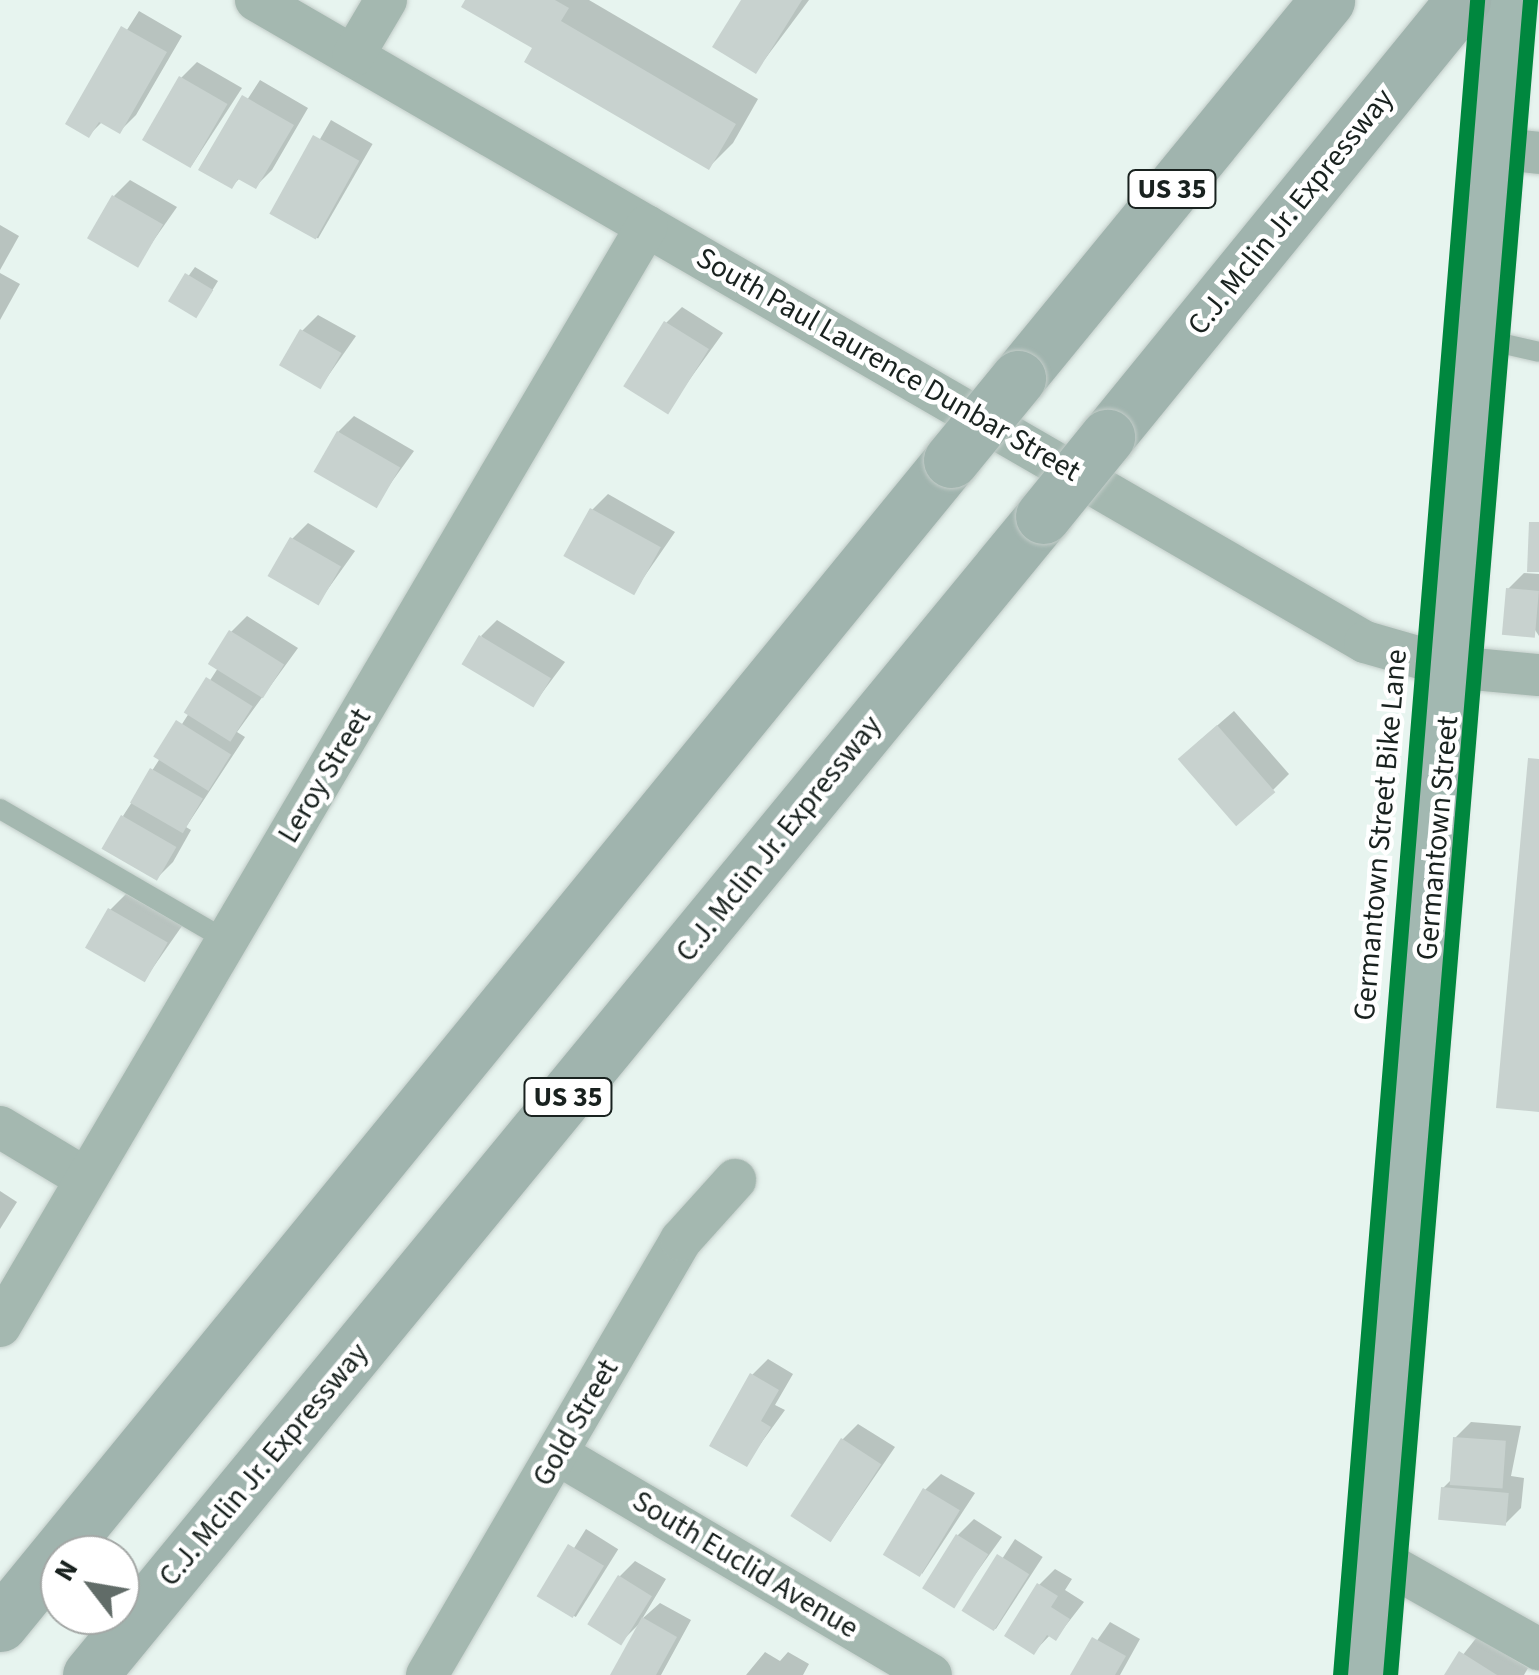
<!DOCTYPE html>
<style>
body{margin:0}
#map{position:relative;width:1539px;height:1675px;overflow:hidden;background:#e7f4ef;font-family:"Source Sans 3",sans-serif}
div>[style]{position:absolute}
[style*='--x']{left:calc(var(--x)*1px);top:calc(var(--y)*1px);width:calc(var(--w)*1px);rotate:calc(var(--a)*1deg)}
.shadow>*{inset:0;background:#0003;transform-origin:0 0}
.building>*{inset:0;background:#c8d2cf;transform-origin:0 0}
.roads{filter:drop-shadow(0 0 2px #c3cdc9) drop-shadow(0 0 2px #c3cdc9)}
.lane>*{height:20px;margin:-10px;padding:0 10px;transform-origin:10px;border-radius:10px;background:#a4b8b0}
.street>*{height:42px;margin:-21px;padding:0 21px;transform-origin:21px;border-radius:21px;background:#a4b8b0}
.primary>*{height:55px;margin:-27.5px;padding:0 27.5px;transform-origin:27.5px;border-radius:27.5px;background:#a2b8b1}
.highway>*{height:55px;margin:-27.5px;padding:0 27.5px;transform-origin:27.5px;border-radius:27.5px;background:#a0b4ae}
.bridges{filter:drop-shadow(0 0 2px #c3cdc9) drop-shadow(0 0 2px #c3cdc9)}
.highway-bridge>*{height:55px;margin:-27.5px;padding:0 27.5px;transform-origin:27.5px;border-radius:27.5px;background:#a0b4ae}
.cycleway>*{height:15px;margin:-7.5px;padding:0 7.5px;transform-origin:7.5px;border-radius:7.5px;background:#00873e}
span{translate:-50% -50%;white-space:nowrap;text-align:center;line-height:1.15;-webkit-text-stroke:9px #fff;paint-order:stroke}
.shield-label span{padding:2px 8px;background:#fff;border:2px solid;border-radius:8px;-webkit-text-stroke-width:0}
.shield-label{font-size:28px;color:#19221f;font-weight:700}
.street-label{font-size:30px;color:#19221f}
.north{position:absolute;left:40px;top:1535px;width:100px;height:100px;box-sizing:border-box;background:#fff;border:2px solid #a3a7a5;border-radius:50%;rotate:301deg;font-size:28px;font-weight:700;line-height:40px;text-align:center;color:#19221f}
.north::after{content:'';display:block;margin:auto;width:35px;height:45px;background:#616c68;clip-path:polygon(50% 0,100% 100%,50% 72%,0 100%)}
</style>
<div id="map">
<div class="shadow">
<div style="clip-path:polygon(468px 0,589px 0,758px 99px,733px 143px,709px 167px)"></div>
<div style="clip-path:polygon(744px 0,809px 0,756px 71px)"></div>
<div style="clip-path:polygon(139px 11px,182px 36px,136px 115px,120px 131px,103px 121px,89px 135px,68px 123px)"></div>
<div style="clip-path:polygon(197px 62px,242px 88px,192px 165px,181px 78px)"></div>
<div style="clip-path:polygon(260px 80px,308px 108px,272px 170px,256px 186px,240px 178px,232px 186px,202px 169px)"></div>
<div style="left:331px;top:120px;width:48px;height:109px;rotate:30deg"></div>
<div style="clip-path:polygon(130px 180px,177px 207px,137px 264px,114px 196px)"></div>
<div style="clip-path:polygon(0 225px,19px 236px,0 270px)"></div>
<div style="clip-path:polygon(195px 267px,218px 281px,202px 307px,171px 300px)"></div>
<div style="clip-path:polygon(0 273px,20px 284px,0 320px)"></div>
<div style="clip-path:polygon(682px 307px,723px 333px,667px 411px,666px 323px)"></div>
<div style="clip-path:polygon(318px 315px,356px 336px,321px 386px,302px 331px)"></div>
<div style="clip-path:polygon(354px 416px,414px 451px,375px 505px,338px 432px)"></div>
<div style="clip-path:polygon(608px 494px,675px 532px,633px 593px,592px 510px)"></div>
<div style="clip-path:polygon(308px 523px,355px 551px,318px 603px,292px 539px)"></div>
<div style="clip-path:polygon(1524px 573px,1539px 574px,1539px 636px,1508px 589px)"></div>
<div style="clip-path:polygon(247px 616px,298px 648px,237px 732px,245px 737px,186px 827px,191px 830px,173px 862px,157px 878px,123px 816px,218px 668px,231px 632px)"></div>
<div style="clip-path:polygon(497px 620px,565px 662px,533px 705px,481px 636px)"></div>
<div style="clip-path:polygon(1234px 711px,1289px 774px,1273px 790px,1197px 743px)"></div>
<div style="clip-path:polygon(126px 894px,182px 926px,145px 979px,110px 910px)"></div>
<div style="clip-path:polygon(0 1191px,17px 1202px,0 1229px)"></div>
<div style="clip-path:polygon(768px 1359px,793px 1374px,775px 1405px,785px 1410px,746px 1464px,752px 1375px)"></div>
<div style="clip-path:polygon(1471px 1422px,1521px 1426px,1511px 1476px,1524px 1478px,1521px 1508px,1505px 1524px,1443px 1488px,1452px 1479px,1455px 1438px)"></div>
<div style="clip-path:polygon(858px 1424px,895px 1447px,832px 1539px,842px 1440px)"></div>
<div style="clip-path:polygon(941px 1474px,975px 1493px,922px 1574px,925px 1490px)"></div>
<div style="clip-path:polygon(974px 1519px,1002px 1537px,954px 1604px,958px 1535px)"></div>
<div style="left:586px;top:1529px;width:38px;height:80px;rotate:32deg"></div>
<div style="left:1015px;top:1539px;width:33px;height:86px;rotate:33deg"></div>
<div style="clip-path:polygon(635px 1561px,666px 1579px,642px 1619px,660px 1603px,691px 1620px,661px 1675px,613px 1675px,640px 1623px,621px 1642px,620px 1576px)"></div>
<div style="clip-path:polygon(1055px 1569px,1072px 1579px,1065px 1590px,1084px 1602px,1056px 1638px,1051px 1634px,1034px 1652px,1039px 1585px)"></div>
<div style="clip-path:polygon(1110px 1622px,1140px 1639px,1120px 1675px,1073px 1675px)"></div>
<div style="clip-path:polygon(1477px 1637px,1528px 1668px,1524px 1675px,1447px 1675px)"></div>
<div style="clip-path:polygon(765px 1652px,780px 1661px,788px 1652px,809px 1664px,803px 1675px,746px 1675px)"></div>
</div>
<div class="building">
<div style="clip-path:polygon(465px 0,555px 0,569px 8px,561px 21px,736px 124px,709px 170px,524px 62px,532px 48px,461px 7px)"></div>
<div style="clip-path:polygon(741px 0,802px 0,756px 74px,712px 47px)"></div>
<div style="clip-path:polygon(121px 26px,167px 52px,120px 134px,99px 122px,89px 138px,65px 124px)"></div>
<div style="left:179px;top:76px;width:56px;height:74px;rotate:30deg"></div>
<div style="clip-path:polygon(242px 95px,294px 125px,256px 189px,238px 179px,232px 189px,198px 170px)"></div>
<div style="left:313px;top:135px;width:53px;height:90px;rotate:29deg"></div>
<div style="left:112px;top:195px;width:59px;height:50px;rotate:30deg"></div>
<div style="left:185px;top:273px;width:33px;height:33px;rotate:31deg"></div>
<div style="left:664px;top:321px;width:53px;height:77px;rotate:32deg"></div>
<div style="left:300px;top:329px;width:48px;height:42px;rotate:30deg"></div>
<div style="left:337px;top:431px;width:73px;height:47px;rotate:30deg"></div>
<div style="left:590px;top:508px;width:81px;height:55px;rotate:29deg"></div>
<div style="clip-path:polygon(1529px 522px,1539px 522px,1539px 572px,1527px 572px)"></div>
<div style="left:290px;top:537px;width:59px;height:45px;rotate:30deg"></div>
<div style="left:1506px;top:588px;width:33px;height:47px;rotate:5deg"></div>
<div style="left:229px;top:630px;width:65px;height:40px;rotate:32deg"></div>
<div style="left:479px;top:635px;width:84px;height:34px;rotate:31deg"></div>
<div style="left:206px;top:677px;width:55px;height:42px;rotate:32deg"></div>
<div style="left:176px;top:720px;width:65px;height:43px;rotate:32deg"></div>
<div style="left:1217px;top:725px;width:89px;height:52px;rotate:49deg"></div>
<div style="clip-path:polygon(1528px 758px,1539px 759px,1539px 1112px,1496px 1108px)"></div>
<div style="left:150px;top:768px;width:61px;height:40px;rotate:30deg"></div>
<div style="left:121px;top:815px;width:64px;height:39px;rotate:30deg"></div>
<div style="left:108px;top:908px;width:69px;height:46px;rotate:30deg"></div>
<div style="clip-path:polygon(750px 1373px,779px 1390px,761px 1421px,771px 1427px,747px 1467px,709px 1446px)"></div>
<div style="left:1453px;top:1437px;width:53px;height:48px;rotate:4deg"></div>
<div style="left:841px;top:1438px;width:48px;height:93px;rotate:33deg"></div>
<div style="left:1441px;top:1487px;width:68px;height:33px;rotate:5deg"></div>
<div style="left:923px;top:1488px;width:43px;height:78px;rotate:31deg"></div>
<div style="left:956px;top:1534px;width:38px;height:64px;rotate:32deg"></div>
<div style="left:568px;top:1544px;width:42px;height:61px;rotate:31deg"></div>
<div style="left:997px;top:1554px;width:38px;height:67px;rotate:32deg"></div>
<div style="left:618px;top:1575px;width:40px;height:58px;rotate:32deg"></div>
<div style="clip-path:polygon(1037px 1583px,1058px 1596px,1051px 1607px,1070px 1619px,1056px 1641px,1047px 1635px,1034px 1655px,1004px 1636px)"></div>
<div style="clip-path:polygon(642px 1617px,677px 1637px,656px 1675px,610px 1675px)"></div>
<div style="clip-path:polygon(1092px 1637px,1126px 1656px,1115px 1675px,1070px 1675px)"></div>
<div style="clip-path:polygon(1459px 1651px,1497px 1675px,1444px 1675px)"></div>
</div>
<div class="roads">
<div class="lane">
<div style="--x:1482;--y:339;--w:58;--a:12.8"></div>
<div style="--x:0;--y:809;--w:263;--a:30.1"></div>
</div>
<div class="street">
<div style="--x:256;--y:0;--w:1281;--a:30.07"></div>
<div style="--x:1365;--y:642;--w:91;--a:16"></div>
<div style="--x:1452;--y:667;--w:87;--a:5.3"></div>
<div style="--x:353;--y:56;--w:65;--a:-59.5"></div>
<div style="--x:1493;--y:148;--w:46;--a:6.2"></div>
<div style="--x:0;--y:1127;--w:99;--a:31"></div>
<div style="--x:0;--y:1326;--w:1276;--a:-59.54"></div>
<div style="--x:559;--y:1455;--w:432;--a:30.6"></div>
<div style="--x:1379;--y:1559;--w:184;--a:29.4"></div>
<div style="--x:427;--y:1675;--w:504;--a:-59.72"></div>
<div style="--x:681;--y:1240;--w:81;--a:-48"></div>
</div>
<div class="primary">
<div style="--x:1367;--y:1675;--w:1681;--a:-85.22"></div>
</div>
<div class="highway">
<div style="--x:1018;--y:378;--w:488;--a:-50.7"></div>
<div style="--x:1107;--y:437;--w:564;--a:-50.83"></div>
<div style="--x:0;--y:1624;--w:1503;--a:-50.75"></div>
<div style="--x:90;--y:1675;--w:1500;--a:-50.57"></div>
</div>
</div>
<div class="bridges">
<div class="highway-bridge">
<div style="--x:951;--y:460;--w:106;--a:-50.7"></div>
<div style="--x:1043;--y:516;--w:102;--a:-51"></div>
</div>
</div>
<div class="cycleway">
<div style="--x:1340;--y:1675;--w:1681;--a:-85.32"></div>
<div style="--x:1390;--y:1675;--w:1681;--a:-85.22"></div>
</div>
<div class="shield-label">
<span style="left:1172px;top:189px">US 35</span>
<span style="left:568px;top:1097px">US 35</span>
</div>
<div class="street-label">
<span style="left:1291px;top:212px;rotate:-51deg">C.J. Mclin Jr. Expressway</span>
<span style="left:888px;top:365px;rotate:30deg">South Paul Laurence Dunbar Street</span>
<span style="left:325px;top:776px;rotate:-59deg">Leroy Street</span>
<span style="left:1381px;top:835px;rotate:-85deg">Germantown Street Bike Lane</span>
<span style="left:1438px;top:838px;rotate:-85deg">Germantown Street</span>
<span style="left:779px;top:839px;rotate:-51deg">C.J. Mclin Jr. Expressway</span>
<span style="left:576px;top:1423px;rotate:-60deg">Gold Street</span>
<span style="left:264px;top:1465px;rotate:-50deg">C.J. Mclin Jr. Expressway</span>
<span style="left:745px;top:1565px;rotate:31deg">South Euclid Avenue</span>
</div>
<div class="north">N</div>
</div>
